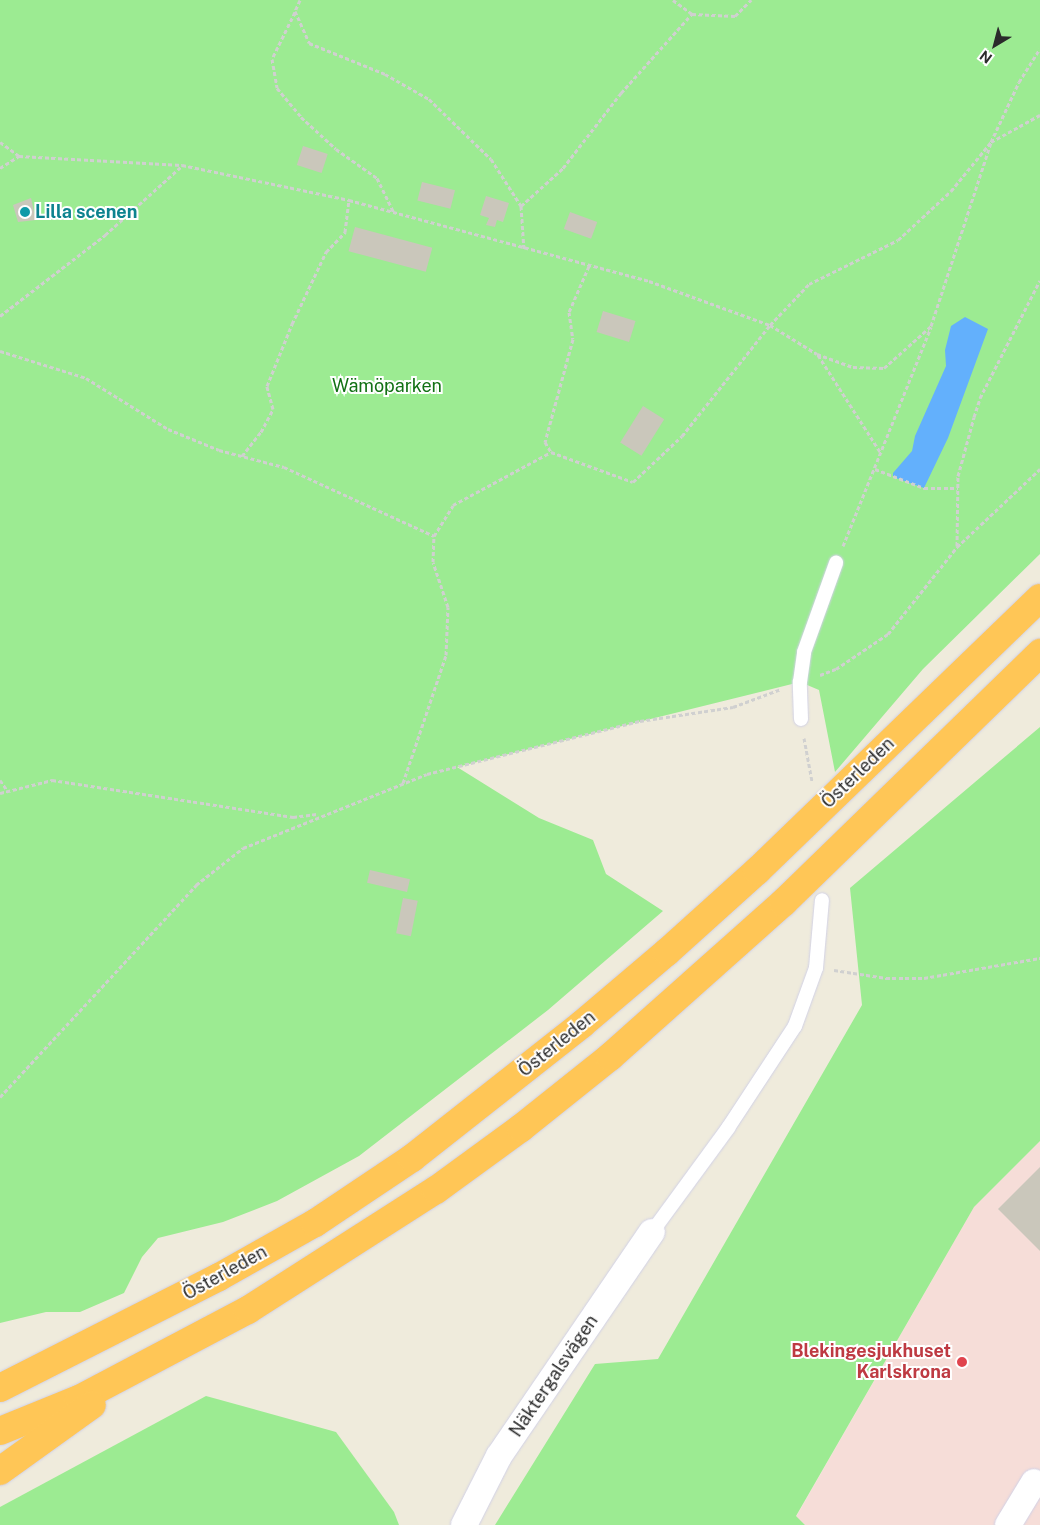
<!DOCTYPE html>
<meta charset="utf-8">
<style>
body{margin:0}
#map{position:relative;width:1040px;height:1525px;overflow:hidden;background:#efebdc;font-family:"Public Sans",sans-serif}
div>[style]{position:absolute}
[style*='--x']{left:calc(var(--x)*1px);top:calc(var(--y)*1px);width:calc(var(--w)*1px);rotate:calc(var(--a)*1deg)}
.medical>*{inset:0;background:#f6ddd8}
.green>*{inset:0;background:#9ceb92}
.water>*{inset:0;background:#63b0fc}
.building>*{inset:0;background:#cac7bb;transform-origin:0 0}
.path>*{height:3px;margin-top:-1.5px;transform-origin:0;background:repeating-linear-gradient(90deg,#d0d0d0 0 4px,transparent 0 6.5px)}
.roads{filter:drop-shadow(0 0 1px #d1d1e6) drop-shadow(0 0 1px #d1d1e6)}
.lane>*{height:14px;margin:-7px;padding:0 7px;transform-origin:7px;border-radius:7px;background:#fff}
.street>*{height:26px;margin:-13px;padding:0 13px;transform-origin:13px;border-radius:13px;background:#fff}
.highway>*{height:28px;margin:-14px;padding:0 14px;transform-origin:14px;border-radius:14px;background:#ffc656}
.dots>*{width:14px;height:14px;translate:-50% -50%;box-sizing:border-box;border:2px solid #fff;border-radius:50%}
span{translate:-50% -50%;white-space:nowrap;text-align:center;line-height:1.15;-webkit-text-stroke:4px #fff;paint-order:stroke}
.culture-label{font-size:18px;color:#0d838f;font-weight:700}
.left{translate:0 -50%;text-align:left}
.park-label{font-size:18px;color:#127114}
.street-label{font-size:18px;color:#2b2b2b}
.health-label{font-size:18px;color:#be3a42;font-weight:700}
.right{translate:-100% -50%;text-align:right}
.north{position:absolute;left:970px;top:20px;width:50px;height:50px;-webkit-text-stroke:4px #fff;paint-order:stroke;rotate:217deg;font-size:14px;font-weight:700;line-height:20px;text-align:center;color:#2b2b2b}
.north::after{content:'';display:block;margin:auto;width:18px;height:22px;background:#2b2b2b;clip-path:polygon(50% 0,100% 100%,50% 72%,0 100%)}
</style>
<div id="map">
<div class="medical">
<div style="clip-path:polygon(1040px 1141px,1040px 1525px,805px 1525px,796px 1517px,974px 1207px)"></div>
</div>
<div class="green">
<div style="clip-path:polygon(0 0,1040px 0,1040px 554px,923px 669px,835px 772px,819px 690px,800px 682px,457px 767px,539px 818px,593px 840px,606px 874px,663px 911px,548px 1010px,359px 1156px,277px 1201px,223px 1222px,158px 1238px,142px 1257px,124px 1293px,80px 1312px,46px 1312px,0 1323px)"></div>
<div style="clip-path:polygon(1040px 727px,1040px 1141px,974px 1207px,796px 1516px,805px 1525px,495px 1525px,595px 1364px,658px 1359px,862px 1005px,850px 888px)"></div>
<div style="clip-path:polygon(206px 1396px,336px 1432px,394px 1512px,399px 1525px,0 1525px,0 1507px)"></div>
</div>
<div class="water">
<div style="clip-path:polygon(965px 317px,988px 329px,948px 438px,924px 488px,893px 477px,893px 473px,912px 451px,915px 436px,946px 366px,945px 350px,951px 326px)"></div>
</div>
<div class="building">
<div style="left:303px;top:146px;width:26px;height:20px;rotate:18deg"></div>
<div style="left:422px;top:182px;width:34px;height:19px;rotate:14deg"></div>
<div style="clip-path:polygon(486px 196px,509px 203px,503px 222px,497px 220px,495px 227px,486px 225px,489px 218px,480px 215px)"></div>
<div style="clip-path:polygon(31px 198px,36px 220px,18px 222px,13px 205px)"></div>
<div style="left:570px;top:212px;width:29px;height:18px;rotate:20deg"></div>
<div style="left:355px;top:227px;width:80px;height:25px;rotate:15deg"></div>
<div style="left:603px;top:311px;width:34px;height:22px;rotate:17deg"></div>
<div style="left:643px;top:406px;width:25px;height:43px;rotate:32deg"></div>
<div style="left:370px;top:870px;width:41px;height:13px;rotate:13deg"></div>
<div style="left:403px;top:898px;width:15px;height:36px;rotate:11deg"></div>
<div style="clip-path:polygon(1040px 1167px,1040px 1251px,998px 1209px)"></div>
</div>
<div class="path">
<div style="--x:300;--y:0;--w:12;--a:114"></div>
<div style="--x:295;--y:11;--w:35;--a:66"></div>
<div style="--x:309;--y:43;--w:82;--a:22.2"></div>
<div style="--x:385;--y:74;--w:51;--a:29.6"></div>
<div style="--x:429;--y:99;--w:86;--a:44.1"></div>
<div style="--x:491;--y:159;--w:56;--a:57.4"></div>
<div style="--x:521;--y:206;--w:44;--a:86.1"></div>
<div style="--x:673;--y:0;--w:24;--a:36"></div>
<div style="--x:692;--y:14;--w:43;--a:2.7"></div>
<div style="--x:735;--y:16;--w:23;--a:-45"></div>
<div style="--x:295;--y:12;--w:52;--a:116.1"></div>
<div style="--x:272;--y:59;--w:29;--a:80"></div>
<div style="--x:277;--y:88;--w:38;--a:50"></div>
<div style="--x:301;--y:117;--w:47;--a:42.4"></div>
<div style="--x:336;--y:149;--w:50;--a:35.3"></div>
<div style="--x:377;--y:178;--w:39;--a:64"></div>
<div style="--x:0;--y:142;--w:24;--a:36"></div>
<div style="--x:19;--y:156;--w:163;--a:3.2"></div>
<div style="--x:182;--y:165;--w:171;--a:11.8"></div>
<div style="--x:349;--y:200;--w:311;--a:15.1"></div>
<div style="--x:649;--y:281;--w:129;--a:20"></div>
<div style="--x:770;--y:325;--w:55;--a:31.7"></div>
<div style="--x:817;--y:354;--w:38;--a:20"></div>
<div style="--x:853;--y:367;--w:31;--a:2"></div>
<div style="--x:884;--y:368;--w:63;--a:-41.8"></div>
<div style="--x:931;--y:326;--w:194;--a:-71.9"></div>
<div style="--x:991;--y:142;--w:66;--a:-65"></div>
<div style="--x:1019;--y:82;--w:39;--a:-58"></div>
<div style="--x:0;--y:168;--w:22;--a:-32"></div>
<div style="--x:521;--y:206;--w:57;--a:-42.1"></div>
<div style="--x:563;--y:168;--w:95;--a:-52.3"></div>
<div style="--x:621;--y:93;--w:106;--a:-48.1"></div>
<div style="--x:589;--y:266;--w:50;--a:113.5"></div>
<div style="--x:569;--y:312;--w:27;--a:82"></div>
<div style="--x:573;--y:339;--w:107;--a:105.2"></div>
<div style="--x:545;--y:442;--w:12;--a:59"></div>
<div style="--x:551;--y:452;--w:87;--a:20.1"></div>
<div style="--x:633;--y:482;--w:67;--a:-43.2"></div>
<div style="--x:682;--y:436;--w:142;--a:-51.6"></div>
<div style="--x:770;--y:325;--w:57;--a:-46.4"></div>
<div style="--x:809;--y:284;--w:99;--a:-26.3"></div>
<div style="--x:898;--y:240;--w:72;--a:-42.8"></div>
<div style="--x:951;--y:191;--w:63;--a:-50.8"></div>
<div style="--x:991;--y:142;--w:56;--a:-28.9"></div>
<div style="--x:0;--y:316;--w:133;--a:-37.6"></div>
<div style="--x:105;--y:235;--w:103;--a:-41.9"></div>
<div style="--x:0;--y:351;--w:90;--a:17.4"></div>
<div style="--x:86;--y:378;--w:97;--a:31.9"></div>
<div style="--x:168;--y:429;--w:55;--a:22.4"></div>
<div style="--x:219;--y:450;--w:67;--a:14.7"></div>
<div style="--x:284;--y:467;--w:165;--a:24.7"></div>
<div style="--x:818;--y:355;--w:117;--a:57.3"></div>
<div style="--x:242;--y:456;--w:31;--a:-52"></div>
<div style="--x:261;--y:432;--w:26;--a:-62"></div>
<div style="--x:273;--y:409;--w:24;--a:-105"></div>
<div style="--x:267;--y:386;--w:67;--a:-68"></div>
<div style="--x:292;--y:324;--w:80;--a:-64.7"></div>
<div style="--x:326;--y:252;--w:28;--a:-46"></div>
<div style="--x:345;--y:232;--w:32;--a:-83"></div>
<div style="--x:875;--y:469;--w:53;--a:21.2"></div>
<div style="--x:924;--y:488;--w:34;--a:0"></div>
<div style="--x:843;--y:546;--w:236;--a:-68.1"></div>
<div style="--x:957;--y:546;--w:70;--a:-89.2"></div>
<div style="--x:958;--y:476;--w:61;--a:-74.8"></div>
<div style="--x:974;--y:417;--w:20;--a:-72"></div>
<div style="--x:980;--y:398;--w:132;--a:-63"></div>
<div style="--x:820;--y:675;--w:17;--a:-21"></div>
<div style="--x:836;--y:669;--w:63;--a:-33.9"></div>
<div style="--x:888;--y:634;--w:111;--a:-51.6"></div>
<div style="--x:957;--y:547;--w:114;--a:-43.2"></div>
<div style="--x:804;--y:738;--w:44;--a:79.5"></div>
<div style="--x:0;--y:780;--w:12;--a:55"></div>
<div style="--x:403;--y:783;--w:135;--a:-71.4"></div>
<div style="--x:446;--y:655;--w:48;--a:-87.6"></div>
<div style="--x:448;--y:607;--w:47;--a:-108.4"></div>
<div style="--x:433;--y:562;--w:26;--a:-88"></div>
<div style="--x:434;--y:536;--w:36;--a:-58"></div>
<div style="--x:453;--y:505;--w:111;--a:-28.4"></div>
<div style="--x:0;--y:793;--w:54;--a:-14"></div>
<div style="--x:52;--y:780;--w:244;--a:8.7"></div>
<div style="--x:293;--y:817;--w:24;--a:-7"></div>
<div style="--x:834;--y:970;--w:53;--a:8.7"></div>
<div style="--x:886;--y:978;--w:38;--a:0"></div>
<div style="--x:924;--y:978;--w:118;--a:-9.8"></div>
<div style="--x:0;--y:1097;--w:289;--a:-47.2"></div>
<div style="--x:196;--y:885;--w:60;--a:-38.2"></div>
<div style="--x:243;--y:848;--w:198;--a:-21.9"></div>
<div style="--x:427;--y:774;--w:219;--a:-14"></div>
<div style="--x:640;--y:721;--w:94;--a:-8.6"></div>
<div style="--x:733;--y:707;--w:51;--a:-20.6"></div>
</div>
<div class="roads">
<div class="lane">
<div style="--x:801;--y:719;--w:37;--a:-92"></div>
<div style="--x:800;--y:682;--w:30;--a:-82"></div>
<div style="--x:804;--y:652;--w:95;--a:-70.2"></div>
<div style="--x:652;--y:1232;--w:129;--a:-53.8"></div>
<div style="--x:728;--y:1128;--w:122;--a:-56.7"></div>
<div style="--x:795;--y:1026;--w:62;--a:-70.1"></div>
<div style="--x:816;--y:968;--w:68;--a:-85"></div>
</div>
<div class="street">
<div style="--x:464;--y:1525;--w:77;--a:-63.1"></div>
<div style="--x:499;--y:1456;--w:271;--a:-55.7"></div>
<div style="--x:1008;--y:1525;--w:50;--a:-58.8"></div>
</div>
<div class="highway">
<div style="--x:0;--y:1388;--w:246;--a:-26.9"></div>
<div style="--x:219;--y:1277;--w:110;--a:-29.4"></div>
<div style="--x:315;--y:1223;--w:117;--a:-33.8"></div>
<div style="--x:412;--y:1158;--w:216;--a:-38.2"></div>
<div style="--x:582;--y:1024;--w:111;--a:-40.3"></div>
<div style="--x:667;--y:952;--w:121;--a:-42"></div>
<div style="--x:757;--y:871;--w:393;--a:-44"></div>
<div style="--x:0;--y:1431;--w:85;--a:-22.1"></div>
<div style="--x:79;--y:1399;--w:191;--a:-27.8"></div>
<div style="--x:248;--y:1310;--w:223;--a:-32.6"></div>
<div style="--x:436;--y:1190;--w:105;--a:-36.1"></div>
<div style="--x:521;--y:1128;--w:114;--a:-38.6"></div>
<div style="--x:610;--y:1057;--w:232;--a:-41.7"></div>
<div style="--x:783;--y:903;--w:359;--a:-44.2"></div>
<div style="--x:0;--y:1471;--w:113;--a:-35.7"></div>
</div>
</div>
<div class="dots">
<div style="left:25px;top:212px;background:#0f9aa8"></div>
<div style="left:962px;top:1362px;background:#e0444e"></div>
</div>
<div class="culture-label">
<span class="left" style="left:35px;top:212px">Lilla scenen</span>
</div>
<div class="park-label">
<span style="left:387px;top:386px">Wämöparken</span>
</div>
<div class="street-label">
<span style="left:858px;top:773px;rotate:-44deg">Österleden</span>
<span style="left:557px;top:1044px;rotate:-39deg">Österleden</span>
<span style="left:225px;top:1273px;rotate:-29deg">Österleden</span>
<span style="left:554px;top:1376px;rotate:-56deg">Näktergalsvägen</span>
</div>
<div class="health-label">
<span class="right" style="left:951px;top:1362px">Blekingesjukhuset<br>Karlskrona</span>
</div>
<div class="north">N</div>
</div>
